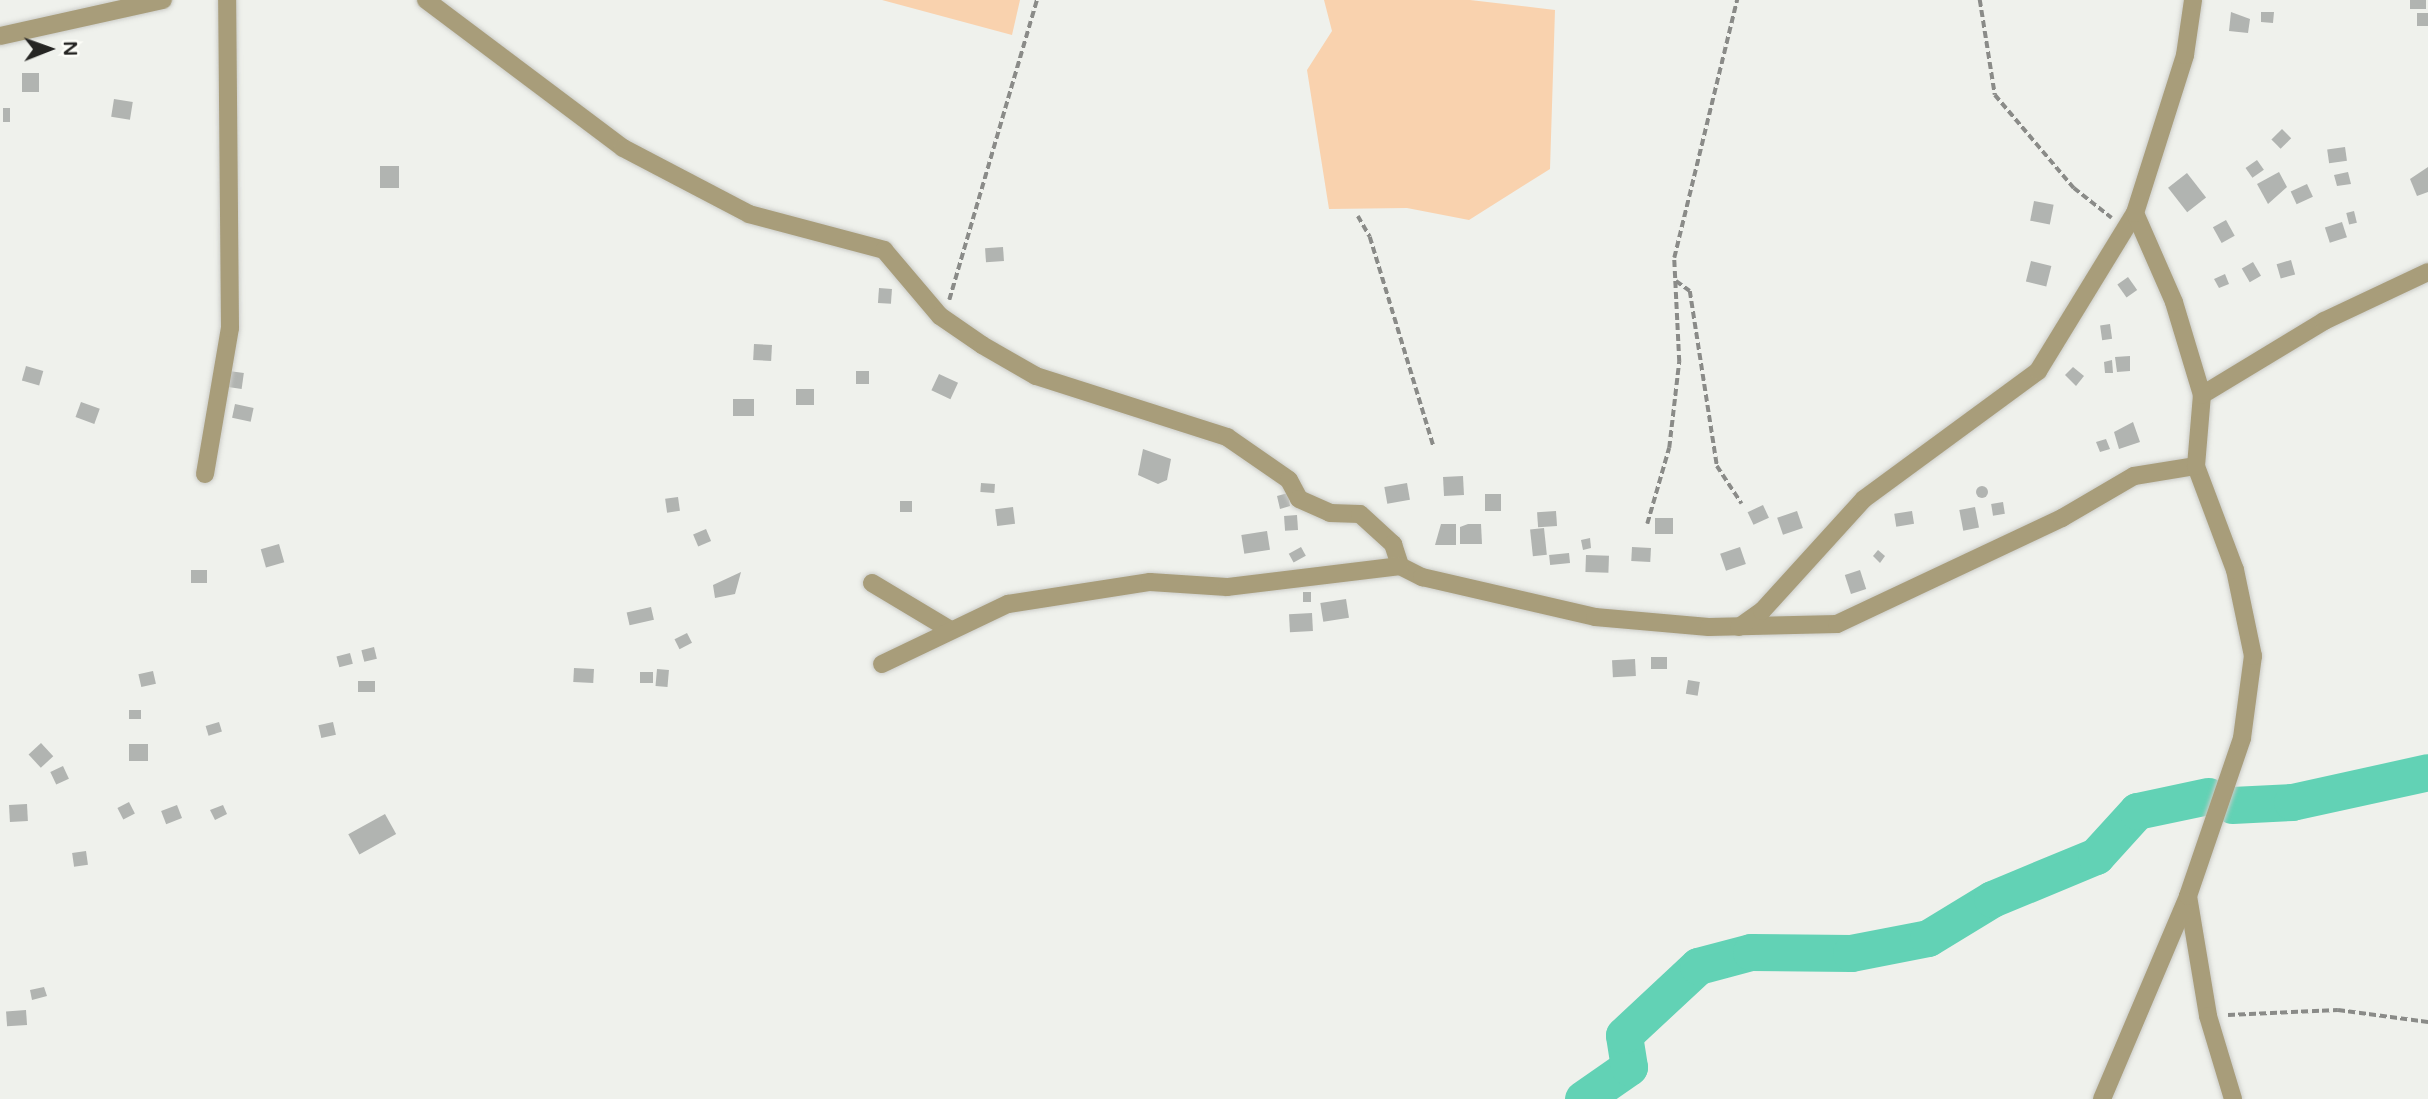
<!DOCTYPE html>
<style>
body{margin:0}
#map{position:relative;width:2428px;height:1099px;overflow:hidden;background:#eff1ec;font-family:"Varela Round",sans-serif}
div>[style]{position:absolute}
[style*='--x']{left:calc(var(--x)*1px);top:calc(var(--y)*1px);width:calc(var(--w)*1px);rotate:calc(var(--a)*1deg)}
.green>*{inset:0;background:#f9d2ae}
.river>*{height:37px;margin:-18.5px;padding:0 18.5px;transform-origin:18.5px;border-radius:18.5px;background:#62d2b5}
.building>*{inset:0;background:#b1b4b1;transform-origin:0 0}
.round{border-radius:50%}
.path>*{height:3.5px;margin-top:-1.75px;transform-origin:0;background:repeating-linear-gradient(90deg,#8a8b88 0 7px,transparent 0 10.5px)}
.roads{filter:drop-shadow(0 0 2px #cbccc8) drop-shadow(0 0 2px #cbccc8)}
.minor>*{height:18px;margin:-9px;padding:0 9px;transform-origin:9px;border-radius:9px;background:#a89d7a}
span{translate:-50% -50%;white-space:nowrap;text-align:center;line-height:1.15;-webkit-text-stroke:5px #fdfef9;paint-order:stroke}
.north{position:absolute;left:14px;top:14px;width:70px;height:70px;-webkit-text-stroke:5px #fdfef9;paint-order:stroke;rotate:89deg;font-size:19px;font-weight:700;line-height:28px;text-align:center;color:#252523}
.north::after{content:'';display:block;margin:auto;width:24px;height:32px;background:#252523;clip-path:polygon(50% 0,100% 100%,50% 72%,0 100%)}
</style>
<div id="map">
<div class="green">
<div style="clip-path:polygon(882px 0,1020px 0,1012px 35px)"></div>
<div style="clip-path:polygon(1324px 0,1470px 0,1555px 10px,1550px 169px,1469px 220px,1407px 208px,1329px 209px,1307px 70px,1332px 31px)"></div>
</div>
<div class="river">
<div style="--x:2232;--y:805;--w:60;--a:-2.9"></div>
<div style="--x:2292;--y:802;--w:139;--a:-12.4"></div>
<div style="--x:1583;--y:1099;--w:56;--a:-34.8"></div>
<div style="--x:1629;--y:1067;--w:32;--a:-99"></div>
<div style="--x:1624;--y:1035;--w:101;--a:-43"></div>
<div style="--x:1698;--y:966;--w:55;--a:-14.8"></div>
<div style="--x:1751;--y:952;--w:100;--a:0.6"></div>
<div style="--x:1851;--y:953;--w:78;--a:-11"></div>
<div style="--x:1928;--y:938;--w:75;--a:-31.4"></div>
<div style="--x:1992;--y:899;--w:113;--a:-22.5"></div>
<div style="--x:2096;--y:856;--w:61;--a:-47.7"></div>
<div style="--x:2137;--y:811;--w:73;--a:-11.9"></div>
</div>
<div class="building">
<div style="left:2410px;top:0;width:16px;height:9px"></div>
<div style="clip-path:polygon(2231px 12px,2250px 19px,2248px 33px,2229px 31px)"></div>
<div style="clip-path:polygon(2261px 12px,2274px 12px,2273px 23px,2261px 22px)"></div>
<div style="left:2417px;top:13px;width:11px;height:13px"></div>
<div style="left:22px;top:73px;width:17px;height:19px"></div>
<div style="left:114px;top:99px;width:19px;height:18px;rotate:9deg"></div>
<div style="left:3px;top:108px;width:7px;height:14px"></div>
<div style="left:2282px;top:129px;width:13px;height:15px;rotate:45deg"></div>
<div style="left:2345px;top:147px;width:14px;height:18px;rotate:82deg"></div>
<div style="left:2257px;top:160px;width:12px;height:14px;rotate:55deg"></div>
<div style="left:380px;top:166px;width:19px;height:22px"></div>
<div style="clip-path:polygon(2428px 167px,2428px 192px,2417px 196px,2410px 179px)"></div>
<div style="clip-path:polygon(2279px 172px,2287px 187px,2268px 204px,2257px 184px)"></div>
<div style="clip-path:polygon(2348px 172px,2351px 184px,2337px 186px,2334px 175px)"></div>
<div style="left:2187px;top:173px;width:31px;height:24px;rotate:52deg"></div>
<div style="left:2307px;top:184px;width:14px;height:18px;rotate:65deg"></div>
<div style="left:2034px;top:201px;width:20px;height:20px;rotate:11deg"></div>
<div style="left:2354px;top:211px;width:12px;height:8px;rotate:76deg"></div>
<div style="left:2226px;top:220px;width:18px;height:15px;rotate:61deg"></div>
<div style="left:2342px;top:222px;width:16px;height:18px;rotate:72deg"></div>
<div style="left:1003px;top:247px;width:14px;height:18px;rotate:86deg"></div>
<div style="left:2291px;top:260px;width:15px;height:15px;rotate:74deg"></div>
<div style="left:2031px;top:261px;width:21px;height:21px;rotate:14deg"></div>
<div style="left:2253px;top:262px;width:16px;height:13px;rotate:60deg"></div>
<div style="clip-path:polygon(2225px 274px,2229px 284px,2219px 288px,2214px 279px)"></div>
<div style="left:2128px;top:277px;width:16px;height:13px;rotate:55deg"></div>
<div style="left:879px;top:288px;width:13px;height:15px;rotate:4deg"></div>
<div style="left:2110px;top:324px;width:15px;height:10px;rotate:82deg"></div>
<div style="left:754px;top:344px;width:18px;height:16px;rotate:3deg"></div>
<div style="clip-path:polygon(2130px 356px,2130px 371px,2117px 372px,2115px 357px)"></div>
<div style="clip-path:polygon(2112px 360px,2113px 373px,2105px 373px,2104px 362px)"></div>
<div style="left:26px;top:366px;width:18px;height:15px;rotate:16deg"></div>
<div style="clip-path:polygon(2073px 367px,2084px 376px,2076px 386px,2065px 375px)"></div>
<div style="left:229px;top:371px;width:15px;height:16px;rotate:8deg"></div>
<div style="left:856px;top:371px;width:13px;height:13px"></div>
<div style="left:939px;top:374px;width:21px;height:18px;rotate:25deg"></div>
<div style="left:796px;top:389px;width:18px;height:16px"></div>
<div style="left:733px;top:399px;width:21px;height:17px"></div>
<div style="left:81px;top:402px;width:20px;height:16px;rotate:20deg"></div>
<div style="left:235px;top:404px;width:19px;height:14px;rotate:12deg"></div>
<div style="clip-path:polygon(2133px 422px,2140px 442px,2119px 449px,2114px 432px)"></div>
<div style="clip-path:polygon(2106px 439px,2110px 449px,2100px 452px,2096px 442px)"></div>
<div style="clip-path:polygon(1143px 449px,1171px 459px,1167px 480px,1158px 484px,1138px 475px)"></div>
<div style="left:1463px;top:476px;width:19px;height:20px;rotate:87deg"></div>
<div style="left:981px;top:483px;width:14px;height:9px;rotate:4deg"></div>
<div style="left:1407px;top:483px;width:17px;height:23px;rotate:80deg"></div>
<div class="round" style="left:1976px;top:486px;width:12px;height:12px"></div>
<div style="clip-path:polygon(1288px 493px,1290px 506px,1280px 509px,1277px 496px)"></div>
<div style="left:1501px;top:494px;width:17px;height:16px;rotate:90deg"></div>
<div style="left:678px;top:497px;width:14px;height:13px;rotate:82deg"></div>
<div style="left:900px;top:501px;width:12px;height:11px"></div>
<div style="left:2003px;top:502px;width:12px;height:12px;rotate:81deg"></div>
<div style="left:1763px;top:505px;width:14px;height:17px;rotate:65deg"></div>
<div style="left:1013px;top:507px;width:17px;height:18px;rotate:83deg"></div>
<div style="left:1975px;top:507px;width:21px;height:16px;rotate:79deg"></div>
<div style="left:1556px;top:511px;width:15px;height:19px;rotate:86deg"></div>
<div style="left:1797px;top:511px;width:18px;height:21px;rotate:71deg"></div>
<div style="left:1912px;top:511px;width:13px;height:18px;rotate:81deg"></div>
<div style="left:1297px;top:515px;width:15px;height:13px;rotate:86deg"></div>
<div style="left:1655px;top:518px;width:18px;height:16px"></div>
<div style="clip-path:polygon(1441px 524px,1456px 524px,1456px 545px,1435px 545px)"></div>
<div style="clip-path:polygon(1468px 524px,1481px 524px,1482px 544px,1460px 544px,1460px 527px)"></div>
<div style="left:1544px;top:528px;width:27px;height:14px;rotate:84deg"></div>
<div style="left:706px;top:529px;width:13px;height:14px;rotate:67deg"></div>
<div style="left:1267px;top:531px;width:19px;height:26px;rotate:81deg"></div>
<div style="clip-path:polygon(1590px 538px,1591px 548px,1583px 550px,1581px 540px)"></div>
<div style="left:279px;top:544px;width:19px;height:19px;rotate:74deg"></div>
<div style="left:1301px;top:547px;width:10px;height:14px;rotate:61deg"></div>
<div style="left:1632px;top:547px;width:19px;height:14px;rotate:3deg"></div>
<div style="left:1740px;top:547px;width:18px;height:21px;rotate:71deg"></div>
<div style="clip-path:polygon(1878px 550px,1885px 556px,1880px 563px,1873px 556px)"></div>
<div style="left:1569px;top:553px;width:10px;height:20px;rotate:84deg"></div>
<div style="left:1586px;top:555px;width:23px;height:17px;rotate:2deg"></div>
<div style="left:191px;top:570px;width:16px;height:13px"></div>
<div style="left:1860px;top:570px;width:20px;height:16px;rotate:72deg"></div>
<div style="clip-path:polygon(741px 572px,735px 594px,715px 598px,713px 585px)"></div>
<div style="left:1303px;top:592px;width:8px;height:10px"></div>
<div style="left:1346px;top:599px;width:19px;height:26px;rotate:81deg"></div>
<div style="left:651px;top:607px;width:13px;height:25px;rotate:77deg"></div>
<div style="left:1312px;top:613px;width:18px;height:23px;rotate:87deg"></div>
<div style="left:687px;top:633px;width:11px;height:14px;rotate:63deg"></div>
<div style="left:374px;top:647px;width:12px;height:13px;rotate:76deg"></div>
<div style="left:350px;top:653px;width:11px;height:14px;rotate:75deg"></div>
<div style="left:1651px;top:657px;width:16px;height:12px"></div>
<div style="left:1635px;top:659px;width:17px;height:23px;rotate:87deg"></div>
<div style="left:574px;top:668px;width:20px;height:14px;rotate:3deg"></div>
<div style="left:657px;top:669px;width:12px;height:17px;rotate:5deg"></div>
<div style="left:153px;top:671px;width:13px;height:15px;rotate:77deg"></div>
<div style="left:653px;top:672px;width:11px;height:13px;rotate:90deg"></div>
<div style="left:1688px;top:680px;width:12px;height:14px;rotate:9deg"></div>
<div style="left:358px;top:681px;width:17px;height:11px"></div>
<div style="left:129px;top:710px;width:12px;height:9px"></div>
<div style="left:219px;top:722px;width:10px;height:14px;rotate:73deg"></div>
<div style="left:333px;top:722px;width:13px;height:15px;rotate:77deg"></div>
<div style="left:41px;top:743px;width:18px;height:17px;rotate:47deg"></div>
<div style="left:129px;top:744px;width:19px;height:17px"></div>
<div style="left:63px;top:766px;width:14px;height:14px;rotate:65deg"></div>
<div style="left:129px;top:802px;width:13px;height:13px;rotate:63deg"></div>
<div style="left:27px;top:804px;width:17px;height:18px;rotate:87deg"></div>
<div style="left:177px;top:805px;width:14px;height:17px;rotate:69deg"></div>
<div style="clip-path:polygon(223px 805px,227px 814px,215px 820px,210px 810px)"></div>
<div style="left:385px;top:814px;width:23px;height:42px;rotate:61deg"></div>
<div style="left:86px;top:851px;width:14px;height:14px;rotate:82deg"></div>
<div style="clip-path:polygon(44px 987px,47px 996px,32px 1000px,30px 990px)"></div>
<div style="left:26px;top:1010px;width:15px;height:20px;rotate:86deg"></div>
</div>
<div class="path">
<div style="--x:1980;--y:0;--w:96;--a:81"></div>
<div style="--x:1995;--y:95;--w:122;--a:49.7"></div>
<div style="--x:2074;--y:188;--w:48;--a:38.3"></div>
<div style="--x:1358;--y:216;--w:24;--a:60"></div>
<div style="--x:1370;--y:237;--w:220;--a:73.1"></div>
<div style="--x:1676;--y:281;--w:17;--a:36"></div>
<div style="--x:1690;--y:291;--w:177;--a:81.2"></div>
<div style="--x:1717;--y:466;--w:45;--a:56.7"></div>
<div style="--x:949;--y:300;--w:313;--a:-73.7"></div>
<div style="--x:1647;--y:524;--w:79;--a:-73.9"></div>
<div style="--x:1669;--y:448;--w:87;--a:-83.4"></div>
<div style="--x:1679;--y:362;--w:104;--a:-92.8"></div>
<div style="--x:1674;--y:258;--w:266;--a:-76.3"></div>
<div style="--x:2228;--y:1015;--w:110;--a:-2.6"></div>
<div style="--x:2338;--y:1010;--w:91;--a:7.6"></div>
</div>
<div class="roads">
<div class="minor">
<div style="--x:426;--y:0;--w:246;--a:36.9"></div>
<div style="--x:623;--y:148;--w:142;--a:27.6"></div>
<div style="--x:749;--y:214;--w:140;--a:14.9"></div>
<div style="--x:884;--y:250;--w:87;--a:49.7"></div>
<div style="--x:940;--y:316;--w:51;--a:34.6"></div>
<div style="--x:982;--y:345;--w:62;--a:29.9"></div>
<div style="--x:1036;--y:376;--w:201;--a:17.7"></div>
<div style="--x:1227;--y:437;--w:75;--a:34.7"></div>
<div style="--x:1289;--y:480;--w:21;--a:62"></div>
<div style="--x:1299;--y:499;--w:34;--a:24"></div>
<div style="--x:1330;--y:513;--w:30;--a:2"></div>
<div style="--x:1360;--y:514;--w:45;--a:42.3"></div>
<div style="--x:1393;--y:544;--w:23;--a:72"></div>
<div style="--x:1400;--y:566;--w:25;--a:27"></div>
<div style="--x:1422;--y:577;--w:178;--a:13"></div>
<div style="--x:1595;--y:617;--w:114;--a:5"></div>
<div style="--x:1709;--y:627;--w:128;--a:-1.3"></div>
<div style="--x:1837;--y:624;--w:249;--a:-25.2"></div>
<div style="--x:2062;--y:518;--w:83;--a:-30.3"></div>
<div style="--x:2134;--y:476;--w:63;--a:-9.2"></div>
<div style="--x:0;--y:36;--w:167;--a:-12.5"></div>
<div style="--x:2202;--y:395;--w:143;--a:-31.2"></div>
<div style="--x:2324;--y:321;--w:115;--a:-25.2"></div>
<div style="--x:205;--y:474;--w:148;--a:-80.3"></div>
<div style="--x:230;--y:328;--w:328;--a:-90.5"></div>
<div style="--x:872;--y:583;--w:90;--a:30.9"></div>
<div style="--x:1739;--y:627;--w:28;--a:-35"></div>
<div style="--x:1762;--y:611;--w:151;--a:-47.7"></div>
<div style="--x:1864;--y:499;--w:216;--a:-36.3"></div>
<div style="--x:2038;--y:371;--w:185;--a:-58.5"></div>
<div style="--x:882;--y:664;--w:140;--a:-25.5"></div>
<div style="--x:1008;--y:604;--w:144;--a:-8.8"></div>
<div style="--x:1150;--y:582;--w:77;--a:3.7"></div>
<div style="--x:1227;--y:587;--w:174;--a:-6.9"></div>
<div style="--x:2188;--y:896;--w:122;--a:80.5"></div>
<div style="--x:2208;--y:1016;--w:87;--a:73.2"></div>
<div style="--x:2102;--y:1099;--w:220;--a:-67"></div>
<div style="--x:2188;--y:896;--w:167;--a:-71.1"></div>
<div style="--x:2242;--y:738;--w:83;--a:-82.4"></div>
<div style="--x:2253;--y:656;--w:88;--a:-101.8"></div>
<div style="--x:2235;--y:570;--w:111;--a:-110.6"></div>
<div style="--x:2196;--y:466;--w:71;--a:-85.2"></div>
<div style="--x:2202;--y:395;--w:97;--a:-106.8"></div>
<div style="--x:2174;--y:302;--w:97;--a:-113.7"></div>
<div style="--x:2135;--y:213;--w:166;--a:-72.4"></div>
<div style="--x:2185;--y:55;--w:56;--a:-81.7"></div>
</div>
</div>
<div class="north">N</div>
</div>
